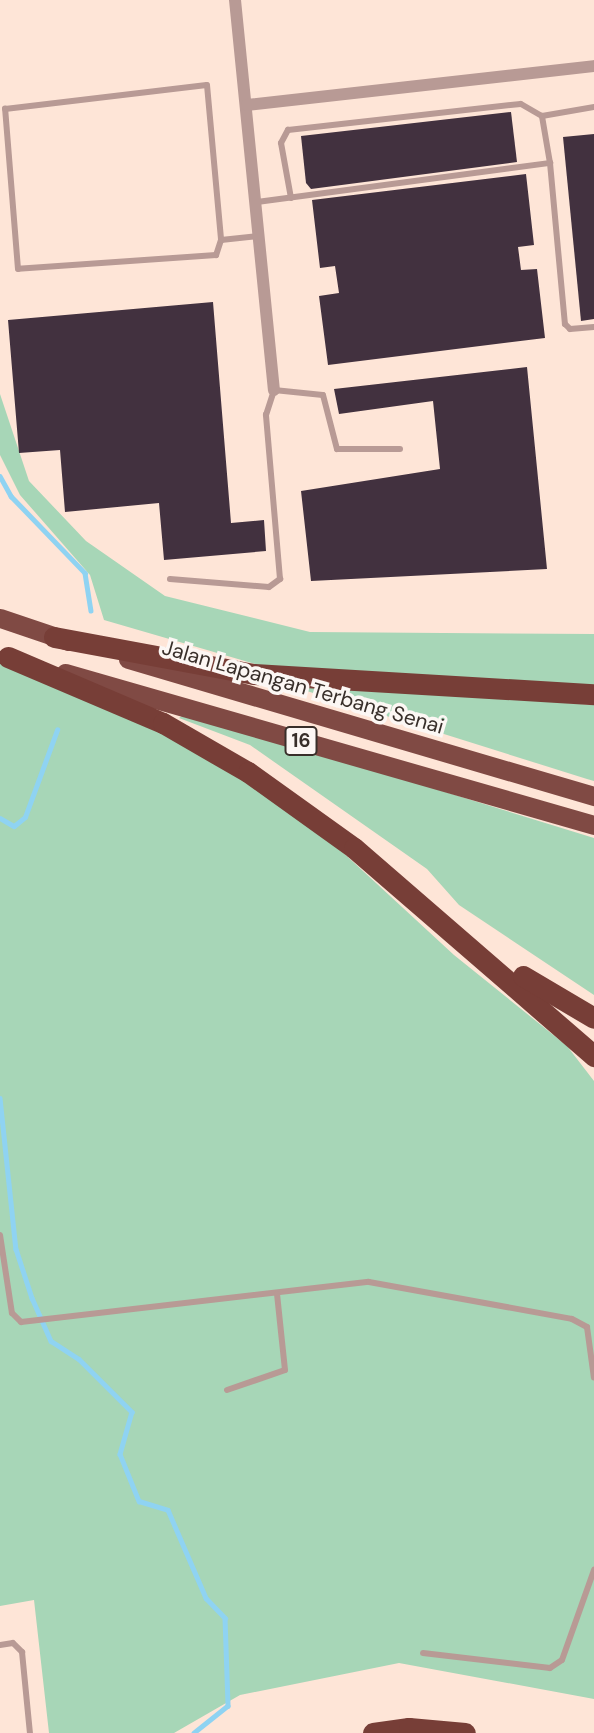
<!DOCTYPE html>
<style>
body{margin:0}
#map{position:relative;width:594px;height:1733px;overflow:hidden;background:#fee5d7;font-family:"DM Sans",sans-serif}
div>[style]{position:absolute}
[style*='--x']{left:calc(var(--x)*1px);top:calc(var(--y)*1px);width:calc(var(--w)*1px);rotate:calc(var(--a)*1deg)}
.green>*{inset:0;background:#a7d6b7}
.stream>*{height:4.5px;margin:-2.25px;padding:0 2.25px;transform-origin:2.25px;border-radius:2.25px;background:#8fd3f2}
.building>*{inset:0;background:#42313f}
.service>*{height:6px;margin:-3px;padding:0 3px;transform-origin:3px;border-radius:3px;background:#b89a95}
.minor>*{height:12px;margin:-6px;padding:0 6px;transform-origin:6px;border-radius:6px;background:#b89a95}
.trunk>*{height:19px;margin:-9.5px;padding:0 9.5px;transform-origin:9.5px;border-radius:9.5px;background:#804a44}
.motorway>*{height:21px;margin:-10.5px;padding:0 10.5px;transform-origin:10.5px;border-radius:10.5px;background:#773e37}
span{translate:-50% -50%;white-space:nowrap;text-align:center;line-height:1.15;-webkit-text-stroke:7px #fcf7f4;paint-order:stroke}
.shield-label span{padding:2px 5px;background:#fcf7f4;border:2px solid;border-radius:5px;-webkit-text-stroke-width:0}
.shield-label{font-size:19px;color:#382f2a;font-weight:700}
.street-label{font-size:21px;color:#382f2a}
</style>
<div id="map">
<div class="green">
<div style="clip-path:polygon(0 394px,29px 481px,86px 541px,165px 596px,310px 632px,594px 634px,594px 690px,262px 666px,104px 620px,90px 575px,20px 495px,0 455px)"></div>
<div style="clip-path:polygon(0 663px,152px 722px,311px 823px,454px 955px,567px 1046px,594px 1081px,594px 1699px,399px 1663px,240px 1695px,174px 1733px,49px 1733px,34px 1600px,0 1606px)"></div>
<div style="clip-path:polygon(275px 681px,594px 705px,594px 781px,587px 779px)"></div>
<div style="clip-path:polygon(187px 712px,594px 838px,594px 995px,459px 905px,427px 869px,250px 745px,179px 718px)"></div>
</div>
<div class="stream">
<div style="--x:0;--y:476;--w:23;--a:61"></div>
<div style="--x:11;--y:496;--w:107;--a:46.1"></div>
<div style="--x:85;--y:573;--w:38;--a:81"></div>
<div style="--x:0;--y:818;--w:16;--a:30"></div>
<div style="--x:14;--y:826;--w:14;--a:-39"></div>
<div style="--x:25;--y:817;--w:93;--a:-69.8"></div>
<div style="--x:0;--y:1098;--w:152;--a:84"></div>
<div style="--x:16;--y:1249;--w:52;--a:71.9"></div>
<div style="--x:32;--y:1298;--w:47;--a:66.2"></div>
<div style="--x:51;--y:1341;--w:33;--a:33"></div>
<div style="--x:79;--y:1359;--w:75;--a:45"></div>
<div style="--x:132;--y:1412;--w:44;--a:105.9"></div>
<div style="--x:120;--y:1454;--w:51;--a:68"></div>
<div style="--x:139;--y:1501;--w:30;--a:17"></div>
<div style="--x:168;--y:1510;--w:96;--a:66.6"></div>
<div style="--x:206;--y:1598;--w:28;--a:46"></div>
<div style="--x:225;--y:1618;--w:88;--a:88"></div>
<div style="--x:228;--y:1706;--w:43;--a:141.5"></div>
</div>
<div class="building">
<div style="clip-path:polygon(511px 112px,517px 162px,311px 189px,306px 183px,301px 136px)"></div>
<div style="clip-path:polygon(594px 134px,594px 319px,581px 321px,563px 137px)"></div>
<div style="clip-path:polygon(526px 174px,534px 245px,518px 247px,521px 270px,537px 269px,545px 338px,328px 365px,319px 296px,339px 293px,335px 266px,320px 268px,312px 200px)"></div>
<div style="clip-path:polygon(213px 302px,231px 523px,264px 520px,266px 551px,164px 560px,159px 503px,65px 512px,60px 450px,19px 453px,8px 320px)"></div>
<div style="clip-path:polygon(527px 367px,547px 569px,311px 581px,301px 491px,440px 469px,433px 401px,339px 414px,334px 389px)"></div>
</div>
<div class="service">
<div style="--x:550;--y:163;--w:162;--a:84.7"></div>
<div style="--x:565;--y:324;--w:7;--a:45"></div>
<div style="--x:570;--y:329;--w:24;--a:-5"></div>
<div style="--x:291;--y:198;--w:56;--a:-100.3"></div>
<div style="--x:281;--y:143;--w:15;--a:-62"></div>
<div style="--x:288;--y:130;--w:234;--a:-6.4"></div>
<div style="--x:521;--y:104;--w:24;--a:30"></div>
<div style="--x:257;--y:202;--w:296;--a:-7.6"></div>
<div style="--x:550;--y:163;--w:48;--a:-99.7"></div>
<div style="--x:542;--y:116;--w:53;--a:-9.8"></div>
<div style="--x:221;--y:240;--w:16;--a:108"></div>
<div style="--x:216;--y:255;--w:198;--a:176"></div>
<div style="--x:18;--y:269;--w:161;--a:-94.6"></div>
<div style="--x:5;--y:109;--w:203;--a:-6.8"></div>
<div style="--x:207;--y:85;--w:156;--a:84.8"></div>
<div style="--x:221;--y:240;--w:39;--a:-6"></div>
<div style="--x:170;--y:579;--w:99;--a:4.6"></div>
<div style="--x:269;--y:587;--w:14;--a:-36"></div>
<div style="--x:280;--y:579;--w:165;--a:-94.9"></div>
<div style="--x:266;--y:415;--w:26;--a:-72"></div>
<div style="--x:274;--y:390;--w:49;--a:5.8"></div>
<div style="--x:323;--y:395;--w:56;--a:75.5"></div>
<div style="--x:337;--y:449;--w:63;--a:0"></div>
<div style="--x:0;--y:1235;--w:79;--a:81.3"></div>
<div style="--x:12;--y:1313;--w:13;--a:45"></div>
<div style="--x:21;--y:1322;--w:350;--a:-6.6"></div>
<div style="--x:369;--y:1282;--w:206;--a:10.3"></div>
<div style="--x:572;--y:1319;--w:17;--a:28"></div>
<div style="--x:587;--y:1327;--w:51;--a:82.2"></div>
<div style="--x:227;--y:1390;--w:61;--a:-19"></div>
<div style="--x:285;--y:1370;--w:76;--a:-96"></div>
<div style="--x:0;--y:1645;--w:13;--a:-9"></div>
<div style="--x:13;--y:1643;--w:13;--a:45"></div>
<div style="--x:22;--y:1652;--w:81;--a:84.4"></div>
<div style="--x:423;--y:1653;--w:128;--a:6.7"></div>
<div style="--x:550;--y:1668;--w:14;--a:-34"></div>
<div style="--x:562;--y:1660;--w:96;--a:-70.4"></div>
</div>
<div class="minor">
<div style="--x:235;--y:0;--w:392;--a:84.3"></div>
<div style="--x:247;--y:105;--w:349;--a:-6.4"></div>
</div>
<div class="trunk">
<div style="--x:0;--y:618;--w:72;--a:18.7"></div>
<div style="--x:128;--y:659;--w:486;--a:16.4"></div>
<div style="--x:65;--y:673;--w:550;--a:16.03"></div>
</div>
<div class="motorway">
<div style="--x:54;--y:637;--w:203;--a:10.5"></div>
<div style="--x:254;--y:674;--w:341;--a:3.4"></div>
<div style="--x:8;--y:657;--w:168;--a:23.1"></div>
<div style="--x:163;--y:723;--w:98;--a:30"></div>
<div style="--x:248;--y:772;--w:130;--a:35.6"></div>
<div style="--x:354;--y:848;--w:318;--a:40.9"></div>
<div style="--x:523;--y:976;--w:82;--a:30.6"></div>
<div style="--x:373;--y:1733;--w:36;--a:-8"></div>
<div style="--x:409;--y:1728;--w:56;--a:5.1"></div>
</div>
<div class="shield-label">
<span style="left:301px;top:741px">16</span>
</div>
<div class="street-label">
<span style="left:303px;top:687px;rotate:16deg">Jalan Lapangan Terbang Senai</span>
</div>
</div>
